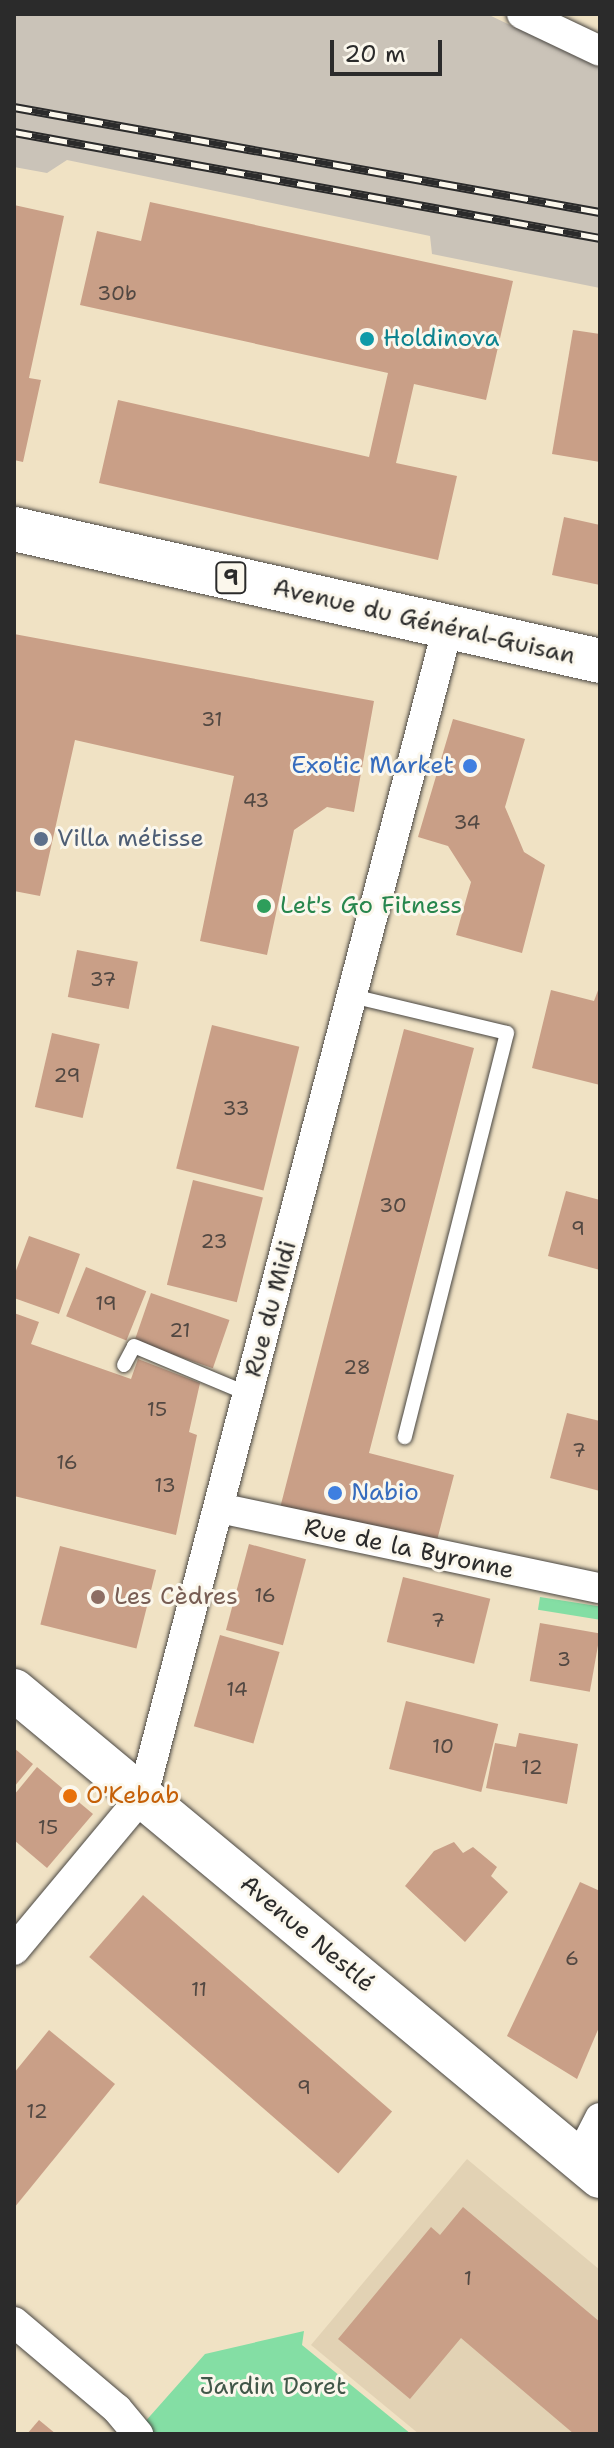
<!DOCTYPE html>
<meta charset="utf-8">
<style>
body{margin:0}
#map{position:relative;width:614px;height:2448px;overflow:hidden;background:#f0e2c4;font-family:"Shantell Sans",sans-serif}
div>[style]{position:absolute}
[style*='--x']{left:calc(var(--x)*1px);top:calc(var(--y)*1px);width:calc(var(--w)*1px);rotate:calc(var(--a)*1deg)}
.built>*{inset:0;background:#e2d2b4}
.industrial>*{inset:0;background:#cac3b8}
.green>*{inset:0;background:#84dea4;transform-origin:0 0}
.building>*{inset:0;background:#c99f87;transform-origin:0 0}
.roads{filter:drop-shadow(0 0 2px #494642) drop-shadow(0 0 2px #494642)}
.lane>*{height:14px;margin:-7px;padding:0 7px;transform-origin:7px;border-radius:7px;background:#fff}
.street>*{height:30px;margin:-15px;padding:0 15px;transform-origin:15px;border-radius:15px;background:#fff}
.secondary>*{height:42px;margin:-21px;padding:0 21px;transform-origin:21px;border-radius:21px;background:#fff}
.primary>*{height:44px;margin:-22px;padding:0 22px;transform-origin:22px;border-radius:22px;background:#fff}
.rail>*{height:9px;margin-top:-4.5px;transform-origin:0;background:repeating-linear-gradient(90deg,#fbf7ec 0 18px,#2b2b2b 0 36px);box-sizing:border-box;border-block:2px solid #2b2b2b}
.dots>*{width:22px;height:22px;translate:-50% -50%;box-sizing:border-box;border:4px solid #fbf7ec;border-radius:50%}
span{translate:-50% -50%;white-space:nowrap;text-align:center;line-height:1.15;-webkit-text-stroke:6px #fbf7ec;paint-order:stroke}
.number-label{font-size:20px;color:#524842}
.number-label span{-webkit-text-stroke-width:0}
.shield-label span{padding:2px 6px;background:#fbf7ec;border:2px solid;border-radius:6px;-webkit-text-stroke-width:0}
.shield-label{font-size:22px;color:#2b2b2b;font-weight:700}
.culture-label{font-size:24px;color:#0d838f}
.left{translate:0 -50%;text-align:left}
.street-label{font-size:24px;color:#2b2b2b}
.shop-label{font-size:24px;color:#366cbe}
.right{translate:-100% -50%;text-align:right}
.service-label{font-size:24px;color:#4e5e75}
.leisure-label{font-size:24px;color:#27864d}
.education-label{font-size:24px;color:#785e54}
.food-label{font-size:24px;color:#c56008}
.park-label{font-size:24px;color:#415849}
.frame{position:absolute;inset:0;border:16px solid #2b2b2b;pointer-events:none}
.scale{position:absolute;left:330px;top:40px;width:112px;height:36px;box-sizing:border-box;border:4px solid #2b2b2b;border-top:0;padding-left:10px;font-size:24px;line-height:28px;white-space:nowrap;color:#2b2b2b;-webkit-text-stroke:6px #fbf7ec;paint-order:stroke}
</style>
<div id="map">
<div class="built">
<div style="clip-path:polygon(467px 2159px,600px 2270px,600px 2434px,419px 2434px,311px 2345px)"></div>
</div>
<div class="industrial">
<div style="clip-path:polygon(14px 14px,487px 14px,600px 68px,600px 288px,432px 254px,430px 236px,67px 160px,47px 173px,14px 167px)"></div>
</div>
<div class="green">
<div style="left:540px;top:1597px;width:61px;height:13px;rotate:9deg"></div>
<div style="clip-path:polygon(304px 2331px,302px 2345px,411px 2434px,154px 2434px,143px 2424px,205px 2354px)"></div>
</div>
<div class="building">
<div style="clip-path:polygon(150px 202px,513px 281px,486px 400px,414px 384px,396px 463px,457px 476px,438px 560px,99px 483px,118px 400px,369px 457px,388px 373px,80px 305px,97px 231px,141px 241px)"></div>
<div style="clip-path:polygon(14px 205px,64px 216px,29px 378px,41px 380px,23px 462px,14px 460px)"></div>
<div style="clip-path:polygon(573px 330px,600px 334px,600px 462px,552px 454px)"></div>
<div style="clip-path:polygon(564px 517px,600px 525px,600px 585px,552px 575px)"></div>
<div style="clip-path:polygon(14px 634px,374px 701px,354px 812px,327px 807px,294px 830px,267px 955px,200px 941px,234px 776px,75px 740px,40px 896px,14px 891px)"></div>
<div style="clip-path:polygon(453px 719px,525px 739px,505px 807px,524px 852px,545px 865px,522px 953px,456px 935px,471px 882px,448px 846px,418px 837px)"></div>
<div style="left:77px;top:950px;width:62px;height:48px;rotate:11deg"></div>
<div style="clip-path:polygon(600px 985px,600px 1085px,532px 1068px,551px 990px,594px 1001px)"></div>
<div style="left:212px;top:1025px;width:90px;height:148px;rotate:14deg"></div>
<div style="clip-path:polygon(404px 1029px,474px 1048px,369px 1453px,454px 1475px,435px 1548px,280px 1508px)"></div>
<div style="left:52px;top:1033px;width:49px;height:76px;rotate:13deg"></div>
<div style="left:193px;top:1180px;width:72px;height:108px;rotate:14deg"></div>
<div style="clip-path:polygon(566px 1191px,600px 1200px,600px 1270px,548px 1256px)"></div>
<div style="clip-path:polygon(29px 1236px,80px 1254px,59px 1314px,14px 1298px,14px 1276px)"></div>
<div style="left:86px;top:1267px;width:65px;height:53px;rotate:22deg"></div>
<div style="left:151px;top:1293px;width:83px;height:51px;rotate:19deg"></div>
<div style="clip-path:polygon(14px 1313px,39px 1322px,31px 1344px,131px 1379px,138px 1359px,200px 1383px,189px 1432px,197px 1435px,176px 1535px,14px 1496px)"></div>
<div style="clip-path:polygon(567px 1413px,600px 1421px,600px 1491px,550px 1478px)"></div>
<div style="left:249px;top:1544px;width:59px;height:89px;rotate:15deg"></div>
<div style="left:60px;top:1546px;width:99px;height:81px;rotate:14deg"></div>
<div style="left:403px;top:1577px;width:90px;height:67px;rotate:14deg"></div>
<div style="left:540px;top:1623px;width:61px;height:59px;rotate:10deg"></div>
<div style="left:220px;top:1635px;width:62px;height:95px;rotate:16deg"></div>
<div style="left:406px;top:1701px;width:95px;height:70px;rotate:14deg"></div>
<div style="clip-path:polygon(519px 1733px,578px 1744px,567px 1804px,486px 1788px,495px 1743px,516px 1747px)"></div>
<div style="clip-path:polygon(14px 1748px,33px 1764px,14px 1787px)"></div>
<div style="clip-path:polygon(37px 1767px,93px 1814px,47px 1868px,14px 1840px,14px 1795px)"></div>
<div style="clip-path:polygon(454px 1842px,463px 1853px,473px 1847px,497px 1867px,491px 1876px,508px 1892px,465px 1942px,405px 1886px,434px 1851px)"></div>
<div style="clip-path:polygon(580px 1882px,600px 1891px,600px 2025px,577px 2079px,507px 2036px)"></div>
<div style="left:143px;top:1895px;width:330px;height:82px;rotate:41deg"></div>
<div style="clip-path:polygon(49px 2030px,115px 2084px,14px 2208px,14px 2073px)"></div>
<div style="clip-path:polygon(463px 2207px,600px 2322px,600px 2434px,574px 2434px,461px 2338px,410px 2399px,338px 2339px,431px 2227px,440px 2235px)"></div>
<div style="clip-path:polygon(39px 2420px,56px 2434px,27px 2434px)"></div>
</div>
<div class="roads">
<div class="lane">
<div style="--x:352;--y:996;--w:159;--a:13.4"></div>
<div style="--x:507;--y:1033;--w:417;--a:104.2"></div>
<div style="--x:124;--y:1365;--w:21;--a:-62"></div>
<div style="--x:134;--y:1346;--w:124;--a:22.8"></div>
</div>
<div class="street">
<div style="--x:522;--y:14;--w:86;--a:25.4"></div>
<div style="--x:219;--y:1508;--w:389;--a:11.9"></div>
<div style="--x:14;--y:1950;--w:202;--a:-50.2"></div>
<div style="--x:143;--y:1795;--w:1207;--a:-75.37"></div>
<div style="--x:579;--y:2159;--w:46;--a:-62.9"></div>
<div style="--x:14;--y:2322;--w:135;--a:40.2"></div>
<div style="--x:117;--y:2409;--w:33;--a:50"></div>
</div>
<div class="secondary">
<div style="--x:14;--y:1690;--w:762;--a:39.73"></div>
</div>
<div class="primary">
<div style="--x:14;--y:529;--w:601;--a:12.69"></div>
</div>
</div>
<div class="rail">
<div style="--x:14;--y:107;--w:595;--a:10.16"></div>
<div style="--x:14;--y:132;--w:596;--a:10.25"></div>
</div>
<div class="dots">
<div style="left:367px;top:339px;background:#0f9aa8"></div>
<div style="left:470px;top:766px;background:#3f7fe0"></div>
<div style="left:41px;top:839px;background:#5c6f8a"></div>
<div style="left:264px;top:906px;background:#2e9e5b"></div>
<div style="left:335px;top:1493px;background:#3f7fe0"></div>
<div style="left:98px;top:1597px;background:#8d6e63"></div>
<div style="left:70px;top:1796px;background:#e8710a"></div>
</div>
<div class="number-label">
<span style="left:117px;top:293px">30b</span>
<span style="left:212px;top:719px">31</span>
<span style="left:256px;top:800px">43</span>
<span style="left:467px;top:822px">34</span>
<span style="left:103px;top:979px">37</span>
<span style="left:67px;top:1075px">29</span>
<span style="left:236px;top:1108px">33</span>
<span style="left:393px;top:1205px">30</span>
<span style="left:578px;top:1228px">9</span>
<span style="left:214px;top:1241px">23</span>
<span style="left:106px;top:1303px">19</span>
<span style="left:180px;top:1330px">21</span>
<span style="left:357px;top:1367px">28</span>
<span style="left:157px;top:1409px">15</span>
<span style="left:579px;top:1450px">7</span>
<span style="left:67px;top:1462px">16</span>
<span style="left:165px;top:1485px">13</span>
<span style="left:265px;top:1595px">16</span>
<span style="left:438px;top:1620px">7</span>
<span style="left:564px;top:1659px">3</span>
<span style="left:237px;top:1689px">14</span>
<span style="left:443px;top:1746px">10</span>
<span style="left:532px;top:1767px">12</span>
<span style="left:48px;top:1827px">15</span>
<span style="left:572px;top:1958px">6</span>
<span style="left:199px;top:1989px">11</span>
<span style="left:304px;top:2087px">9</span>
<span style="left:37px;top:2111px">12</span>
<span style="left:468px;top:2278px">1</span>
</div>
<div class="shield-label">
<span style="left:231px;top:578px">9</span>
</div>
<div class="culture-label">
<span class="left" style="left:383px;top:339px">Holdinova</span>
</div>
<div class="street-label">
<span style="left:424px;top:622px;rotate:13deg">Avenue du Général-Guisan</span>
<span style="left:271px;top:1309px;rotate:-75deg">Rue du Midi</span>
<span style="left:409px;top:1549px;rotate:12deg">Rue de la Byronne</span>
<span style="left:307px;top:1934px;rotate:40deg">Avenue Nestlé</span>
</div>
<div class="shop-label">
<span class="right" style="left:454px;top:766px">Exotic Market</span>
<span class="left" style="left:351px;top:1493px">Nabio</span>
</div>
<div class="service-label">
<span class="left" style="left:57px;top:839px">Villa métisse</span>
</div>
<div class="leisure-label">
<span class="left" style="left:280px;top:906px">Let's Go Fitness</span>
</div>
<div class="education-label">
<span class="left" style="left:114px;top:1597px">Les Cèdres</span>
</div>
<div class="food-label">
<span class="left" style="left:86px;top:1796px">O'Kebab</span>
</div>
<div class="park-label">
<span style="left:273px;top:2387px">Jardin Doret</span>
</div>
<div class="frame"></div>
<div class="scale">20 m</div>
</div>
